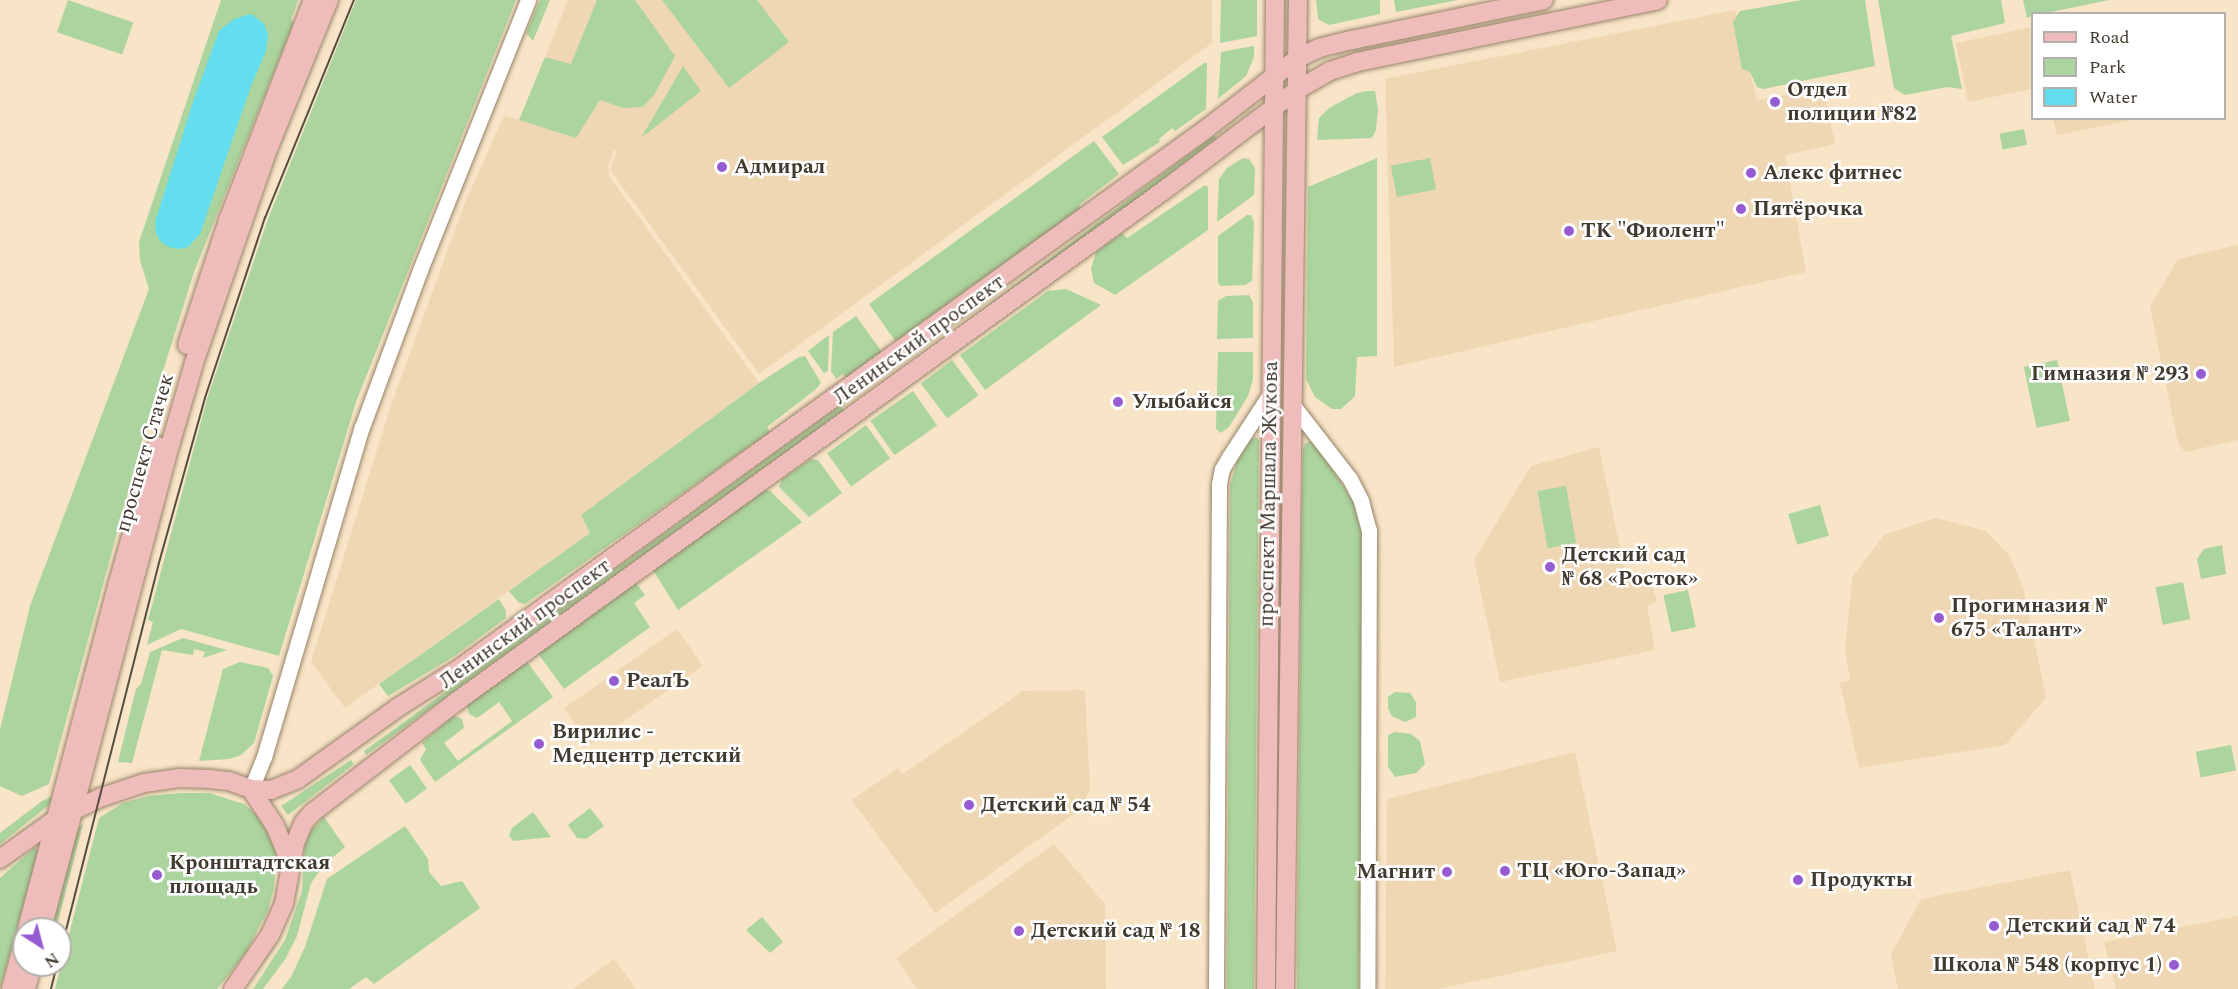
<!DOCTYPE html>
<meta charset="utf-8">
<style>
body{margin:0}
#map{position:relative;width:2238px;height:989px;overflow:hidden;background:#f8e4c6;font-family:Spectral,serif}
div>[style]{position:absolute}
[style*='--x']{left:calc(var(--x)*1px);top:calc(var(--y)*1px);width:calc(var(--w)*1px);rotate:calc(var(--a)*1deg)}
.built>*{inset:0;background:#f0d7b3;transform-origin:0 0}
.green>*{inset:0;background:#abd49e;transform-origin:0 0}
.water>*{inset:0;background:#64deee}
.roads{filter:drop-shadow(0 0 2px #978469) drop-shadow(0 0 2px #978469)}
.minor>*{height:15px;margin:-7.5px;padding:0 7.5px;transform-origin:7.5px;border-radius:7.5px;background:#fff}
.major>*{height:18px;margin:-9px;padding:0 9px;transform-origin:9px;border-radius:9px;background:#efbcbc}
.tram>*{height:1.5px;margin:-0.75px;padding:0 0.75px;transform-origin:0.75px;border-radius:0.75px;background:#564e40}
.dots>*{width:16px;height:16px;translate:-50% -50%;box-sizing:border-box;border:3px solid #fff;border-radius:50%}
span{translate:-50% -50%;white-space:nowrap;text-align:center;line-height:1.15;-webkit-text-stroke:5px #fff;paint-order:stroke}
.poi-label{font-size:21px;color:#413a2e;font-weight:700}
.left{translate:0 -50%;text-align:left}
.right{translate:-100% -50%;text-align:right}
.street-label{font-size:21px;color:#413a2e}
.legend{position:absolute;left:2031px;top:12px;width:195px;height:108px;box-sizing:border-box;background:#fff;border:2px solid #b3b0ab;margin:0;padding:8px 10px;list-style:none;font-size:18px;color:#413a2e}
.legend li{display:flex;align-items:center;gap:12px;height:30px}
.legend b{width:30px;border:2px solid #b3b0ab}
.north{position:absolute;left:12px;top:917px;width:60px;height:60px;box-sizing:border-box;background:#fff;border:2px solid #b3b0ab;border-radius:50%;rotate:144deg;font-size:16px;font-weight:700;line-height:24px;text-align:center;color:#413a2e}
.north::after{content:'';display:block;margin:auto;width:21px;height:27px;background:#955bd2;clip-path:polygon(50% 0,100% 100%,50% 72%,0 100%)}
</style>
<div id="map">
<div class="built">
<div style="clip-path:polygon(568px 0,1212px 0,1212px 43px,759px 374px,610px 170px,617px 151px,614px 150px,608px 166px,609px 176px,759px 383px,581px 515px,590px 533px,345px 708px,311px 662px,391px 405px,466px 200px,504px 116px,520px 120px)"></div>
<div style="clip-path:polygon(1735px 10px,1757px 100px,1823px 88px,1835px 144px,1785px 155px,1806px 272px,1394px 367px,1385px 79px)"></div>
<div style="clip-path:polygon(2032px 27px,2032px 89px,1968px 102px,1956px 43px)"></div>
<div style="clip-path:polygon(2053px 119px,2053px 118px,2137px 119px,2057px 135px)"></div>
<div style="clip-path:polygon(2238px 245px,2238px 440px,2185px 452px,2178px 443px,2150px 307px,2178px 259px)"></div>
<div style="clip-path:polygon(1599px 447px,1626px 577px,1639px 575px,1641px 585px,1652px 584px,1657px 602px,1647px 606px,1655px 650px,1500px 682px,1474px 560px,1531px 466px)"></div>
<div style="clip-path:polygon(1936px 518px,1986px 531px,2009px 555px,2023px 587px,2046px 698px,2005px 745px,1859px 768px,1840px 683px,1850px 680px,1845px 650px,1852px 578px,1885px 534px)"></div>
<div style="left:677px;top:629px;width:45px;height:138px;rotate:55deg"></div>
<div style="clip-path:polygon(1085px 690px,1090px 789px,1081px 809px,935px 913px,852px 800px,898px 768px,903px 774px,1023px 691px)"></div>
<div style="clip-path:polygon(1575px 752px,1617px 951px,1438px 989px,1385px 989px,1387px 799px)"></div>
<div style="clip-path:polygon(1054px 844px,1105px 904px,1106px 989px,917px 989px,896px 958px)"></div>
<div style="clip-path:polygon(2070px 870px,2095px 989px,1898px 989px,1891px 954px,1921px 899px)"></div>
<div style="clip-path:polygon(2238px 916px,2238px 989px,2116px 989px,2104px 942px)"></div>
<div style="clip-path:polygon(614px 959px,636px 989px,573px 989px)"></div>
</div>
<div class="green">
<div style="left:68px;top:0;width:69px;height:34px;rotate:19deg"></div>
<div style="clip-path:polygon(221px 0,298px 0,291px 20px,294px 22px,194px 272px,147px 422px,49px 784px,22px 796px,0 786px,0 730px,30px 606px,149px 289px,140px 260px,139px 242px)"></div>
<div style="clip-path:polygon(356px 0,516px 0,356px 402px,279px 656px,181px 629px,147px 645px,153px 622px,148px 620px,207px 399px,268px 219px)"></div>
<div style="clip-path:polygon(540px 0,550px 0,533px 41px,526px 33px)"></div>
<div style="clip-path:polygon(597px 0,635px 0,675px 56px,654px 95px,643px 107px,623px 108px,600px 100px,576px 138px,519px 120px,545px 57px,571px 64px)"></div>
<div style="clip-path:polygon(662px 0,757px 0,789px 42px,729px 88px)"></div>
<div style="clip-path:polygon(1221px 0,1257px 0,1257px 36px,1220px 43px)"></div>
<div style="clip-path:polygon(1316px 0,1380px 0,1380px 14px,1329px 25px,1318px 19px)"></div>
<div style="clip-path:polygon(1394px 0,1458px 0,1396px 12px)"></div>
<div style="clip-path:polygon(1802px 0,1865px 0,1875px 66px,1763px 89px,1757px 87px,1750px 72px,1742px 69px,1733px 22px,1740px 11px)"></div>
<div style="clip-path:polygon(1878px 0,2001px 0,2005px 23px,1951px 36px,1962px 89px,1947px 87px,1905px 95px,1894px 88px)"></div>
<div style="clip-path:polygon(2023px 0,2109px 0,2046px 13px,2032px 14px,2032px 16px,2027px 18px)"></div>
<div style="clip-path:polygon(1254px 46px,1254px 57px,1246px 76px,1218px 99px,1221px 52px)"></div>
<div style="clip-path:polygon(1204px 63px,1207px 63px,1206px 109px,1175px 131px,1172px 128px,1159px 139px,1160px 142px,1123px 165px,1102px 137px)"></div>
<div style="clip-path:polygon(683px 66px,701px 91px,641px 138px)"></div>
<div style="clip-path:polygon(1367px 91px,1375px 91px,1378px 110px,1376px 130px,1372px 138px,1317px 140px,1319px 118px,1329px 108px,1357px 93px)"></div>
<div style="left:2024px;top:129px;width:16px;height:25px;rotate:79deg"></div>
<div style="left:1214px;top:135px;width:5px;height:450px;rotate:53deg"></div>
<div style="clip-path:polygon(1094px 141px,1119px 174px,1079px 205px,1082px 209px,896px 342px,869px 304px)"></div>
<div style="clip-path:polygon(1243px 158px,1249px 159px,1255px 168px,1254px 195px,1217px 222px,1219px 179px,1227px 168px)"></div>
<div style="clip-path:polygon(1377px 158px,1377px 356px,1357px 357px,1355px 396px,1341px 409px,1332px 409px,1315px 397px,1306px 379px,1308px 187px)"></div>
<div style="left:1430px;top:158px;width:32px;height:40px;rotate:79deg"></div>
<div style="clip-path:polygon(1205px 185px,1208px 187px,1208px 230px,1115px 295px,1094px 283px,1091px 269px,1096px 252px,1122px 233px,1127px 238px)"></div>
<div style="clip-path:polygon(1247px 215px,1251px 215px,1254px 222px,1252px 281px,1245px 285px,1220px 286px,1218px 282px,1218px 236px)"></div>
<div style="clip-path:polygon(1066px 289px,1101px 305px,985px 390px,960px 355px,1048px 291px)"></div>
<div style="clip-path:polygon(1249px 295px,1253px 302px,1253px 338px,1217px 339px,1218px 301px,1226px 296px)"></div>
<div style="clip-path:polygon(856px 316px,882px 352px,846px 378px,843px 374px,836px 379px,831px 371px,833px 332px)"></div>
<div style="clip-path:polygon(829px 335px,828px 371px,824px 373px,808px 351px)"></div>
<div style="clip-path:polygon(1218px 352px,1253px 352px,1253px 379px,1248px 396px,1229px 427px,1221px 433px,1216px 429px)"></div>
<div style="clip-path:polygon(805px 356px,821px 383px,815px 390px,767px 427px,770px 432px,525px 604px,519px 603px,509px 591px,590px 533px,581px 515px,759px 383px,799px 357px)"></div>
<div style="left:952px;top:360px;width:44px;height:39px;rotate:53deg"></div>
<div style="left:2057px;top:360px;width:62px;height:34px;rotate:78deg"></div>
<div style="left:913px;top:391px;width:42px;height:52px;rotate:55deg"></div>
<div style="clip-path:polygon(841px 405px,844px 410px,366px 755px,364px 751px)"></div>
<div style="left:866px;top:425px;width:41px;height:48px;rotate:54deg"></div>
<div style="clip-path:polygon(1256px 437px,1259px 440px,1254px 989px,1227px 989px,1230px 486px,1237px 460px,1248px 441px)"></div>
<div style="clip-path:polygon(1310px 441px,1315px 443px,1354px 502px,1364px 531px,1359px 989px,1297px 989px,1301px 554px,1303px 449px,1305px 444px)"></div>
<div style="clip-path:polygon(811px 459px,818px 460px,842px 493px,809px 517px,779px 487px,782px 479px)"></div>
<div style="left:1566px;top:486px;width:58px;height:29px;rotate:80deg"></div>
<div style="clip-path:polygon(765px 490px,770px 491px,802px 522px,678px 610px,653px 570px)"></div>
<div style="left:1820px;top:505px;width:32px;height:33px;rotate:74deg"></div>
<div style="clip-path:polygon(2222px 545px,2226px 574px,2201px 579px,2197px 559px,2204px 549px)"></div>
<div style="left:2183px;top:582px;width:38px;height:28px;rotate:79deg"></div>
<div style="clip-path:polygon(636px 583px,645px 595px,634px 603px,650px 627px,564px 689px,539px 655px,541px 649px)"></div>
<div style="left:1688px;top:590px;width:38px;height:25px;rotate:78deg"></div>
<div style="clip-path:polygon(499px 599px,506px 611px,506px 618px,453px 657px,388px 696px,379px 684px)"></div>
<div style="clip-path:polygon(183px 638px,227px 650px,203px 658px,205px 652px,194px 649px,193px 655px,162px 650px,132px 763px,118px 762px,136px 689px,141px 684px,150px 652px)"></div>
<div style="clip-path:polygon(240px 662px,268px 668px,273px 676px,254px 743px,241px 755px,229px 759px,199px 761px,223px 669px)"></div>
<div style="clip-path:polygon(522px 663px,528px 663px,553px 697px,435px 782px,420px 760px,426px 749px,422px 743px,453px 716px,458px 717px,462px 719px,464px 728px,444px 743px,458px 761px,512px 721px,499px 702px,477px 718px,469px 714px,467px 705px)"></div>
<div style="clip-path:polygon(1395px 692px,1410px 693px,1416px 702px,1416px 717px,1405px 722px,1392px 716px,1388px 708px,1388px 697px)"></div>
<div style="clip-path:polygon(1395px 732px,1411px 734px,1420px 741px,1425px 764px,1416px 773px,1395px 777px,1388px 767px,1388px 735px)"></div>
<div style="left:2231px;top:745px;width:26px;height:36px;rotate:79deg"></div>
<div style="clip-path:polygon(351px 760px,354px 764px,288px 815px,281px 806px)"></div>
<div style="left:410px;top:765px;width:29px;height:26px;rotate:54deg"></div>
<div style="clip-path:polygon(181px 793px,209px 793px,244px 804px,257px 815px,271px 838px,276px 852px,274px 888px,268px 910px,245px 954px,217px 989px,55px 989px,99px 818px,123px 803px,148px 796px)"></div>
<div style="clip-path:polygon(53px 796px,49px 805px,0 844px,0 833px,42px 801px)"></div>
<div style="clip-path:polygon(590px 808px,604px 826px,586px 839px,577px 838px,568px 825px)"></div>
<div style="clip-path:polygon(533px 812px,551px 837px,513px 841px,509px 836px,512px 828px)"></div>
<div style="clip-path:polygon(324px 817px,345px 847px,325px 864px,311px 883px,297px 936px,286px 958px,263px 989px,253px 989px,285px 940px,302px 891px,305px 843px,309px 833px)"></div>
<div style="clip-path:polygon(83px 824px,56px 929px,49px 929px,76px 829px)"></div>
<div style="clip-path:polygon(405px 826px,428px 859px,429px 872px,441px 886px,462px 881px,480px 908px,374px 984px,366px 977px,349px 989px,282px 989px,291px 977px,305px 947px,327px 879px)"></div>
<div style="clip-path:polygon(34px 848px,39px 850px,0 989px,0 878px)"></div>
<div style="clip-path:polygon(762px 917px,783px 942px,770px 953px,746px 930px)"></div>
</div>
<div class="water">
<div style="clip-path:polygon(251px 14px,264px 24px,268px 35px,266px 51px,251px 86px,200px 234px,188px 247px,179px 249px,169px 247px,160px 241px,156px 233px,155px 222px,194px 99px,219px 31px,234px 19px)"></div>
</div>
<div class="roads">
<div class="minor">
<div style="--x:1292;--y:404;--w:95;--a:52.3"></div>
<div style="--x:1350;--y:479;--w:25;--a:63"></div>
<div style="--x:1361;--y:501;--w:30;--a:75"></div>
<div style="--x:1369;--y:530;--w:459;--a:90.2"></div>
<div style="--x:251;--y:789;--w:35;--a:-68"></div>
<div style="--x:264;--y:757;--w:344;--a:-73.5"></div>
<div style="--x:362;--y:427;--w:167;--a:-69.7"></div>
<div style="--x:420;--y:270;--w:291;--a:-68.2"></div>
<div style="--x:1216;--y:989;--w:505;--a:-89.66"></div>
<div style="--x:1219;--y:484;--w:15;--a:-79"></div>
<div style="--x:1222;--y:469;--w:14;--a:-60"></div>
<div style="--x:1229;--y:457;--w:75;--a:-56.9"></div>
</div>
<div class="major">
<div style="--x:187;--y:345;--w:132;--a:-71.8"></div>
<div style="--x:228;--y:220;--w:236;--a:-68.9"></div>
<div style="--x:251;--y:789;--w:44;--a:57"></div>
<div style="--x:275;--y:826;--w:41;--a:67.2"></div>
<div style="--x:0;--y:859;--w:69;--a:-35.5"></div>
<div style="--x:56;--y:819;--w:51;--a:-25.6"></div>
<div style="--x:102;--y:797;--w:44;--a:-18.4"></div>
<div style="--x:144;--y:783;--w:35;--a:-8"></div>
<div style="--x:179;--y:778;--w:30;--a:2"></div>
<div style="--x:209;--y:779;--w:20;--a:6"></div>
<div style="--x:229;--y:781;--w:23;--a:20"></div>
<div style="--x:251;--y:789;--w:20;--a:3"></div>
<div style="--x:271;--y:790;--w:29;--a:-22"></div>
<div style="--x:298;--y:779;--w:122;--a:-35.6"></div>
<div style="--x:397;--y:708;--w:75;--a:-32.4"></div>
<div style="--x:460;--y:668;--w:539;--a:-35.87"></div>
<div style="--x:897;--y:352;--w:381;--a:-35.8"></div>
<div style="--x:1206;--y:129;--w:116;--a:-37.7"></div>
<div style="--x:1298;--y:58;--w:23;--a:-25"></div>
<div style="--x:1319;--y:48;--w:34;--a:-14"></div>
<div style="--x:1352;--y:40;--w:196;--a:-11.8"></div>
<div style="--x:27;--y:929;--w:355;--a:-75.3"></div>
<div style="--x:117;--y:586;--w:146;--a:-74.1"></div>
<div style="--x:42;--y:929;--w:486;--a:-75.2"></div>
<div style="--x:166;--y:459;--w:100;--a:-73.7"></div>
<div style="--x:194;--y:363;--w:229;--a:-70.9"></div>
<div style="--x:269;--y:147;--w:159;--a:-67.8"></div>
<div style="--x:11;--y:989;--w:51;--a:-75.1"></div>
<div style="--x:26;--y:989;--w:25;--a:-76"></div>
<div style="--x:233;--y:989;--w:65;--a:-55.6"></div>
<div style="--x:270;--y:935;--w:34;--a:-66"></div>
<div style="--x:284;--y:904;--w:62;--a:-79.8"></div>
<div style="--x:295;--y:843;--w:23;--a:-67"></div>
<div style="--x:304;--y:822;--w:12;--a:-48"></div>
<div style="--x:312;--y:813;--w:182;--a:-37.6"></div>
<div style="--x:456;--y:702;--w:877;--a:-35.86"></div>
<div style="--x:1167;--y:188;--w:163;--a:-37"></div>
<div style="--x:1297;--y:90;--w:38;--a:-30"></div>
<div style="--x:1330;--y:71;--w:28;--a:-18"></div>
<div style="--x:1357;--y:62;--w:307;--a:-11.6"></div>
<div style="--x:1266;--y:989;--w:989;--a:-89.48"></div>
<div style="--x:1285;--y:989;--w:989;--a:-89.25"></div>
</div>
</div>
<div class="tram">
<div style="--x:60;--y:954;--w:403;--a:-75.8"></div>
<div style="--x:159;--y:563;--w:171;--a:-74.4"></div>
<div style="--x:205;--y:398;--w:190;--a:-71.6"></div>
<div style="--x:265;--y:218;--w:235;--a:-67.8"></div>
<div style="--x:51;--y:989;--w:25;--a:-76"></div>
</div>
<div class="dots">
<div style="left:1775px;top:102px;background:#955bd2"></div>
<div style="left:722px;top:167px;background:#955bd2"></div>
<div style="left:1751px;top:173px;background:#955bd2"></div>
<div style="left:1741px;top:209px;background:#955bd2"></div>
<div style="left:1569px;top:231px;background:#955bd2"></div>
<div style="left:2201px;top:374px;background:#955bd2"></div>
<div style="left:1118px;top:402px;background:#955bd2"></div>
<div style="left:1550px;top:567px;background:#955bd2"></div>
<div style="left:1939px;top:618px;background:#955bd2"></div>
<div style="left:614px;top:681px;background:#955bd2"></div>
<div style="left:539px;top:744px;background:#955bd2"></div>
<div style="left:969px;top:805px;background:#955bd2"></div>
<div style="left:1505px;top:871px;background:#955bd2"></div>
<div style="left:1447px;top:872px;background:#955bd2"></div>
<div style="left:157px;top:875px;background:#955bd2"></div>
<div style="left:1798px;top:880px;background:#955bd2"></div>
<div style="left:1994px;top:926px;background:#955bd2"></div>
<div style="left:1019px;top:931px;background:#955bd2"></div>
<div style="left:2174px;top:965px;background:#955bd2"></div>
</div>
<div class="poi-label">
<span class="left" style="left:1787px;top:102px">Отдел<br>полиции №82</span>
<span class="left" style="left:734px;top:167px">Адмирал</span>
<span class="left" style="left:1763px;top:173px">Алекс фитнес</span>
<span class="left" style="left:1753px;top:209px">Пятёрочка</span>
<span class="left" style="left:1581px;top:231px">ТК "Фиолент"</span>
<span class="right" style="left:2189px;top:374px">Гимназия № 293</span>
<span class="left" style="left:1132px;top:402px">Улыбайся</span>
<span class="left" style="left:1562px;top:567px">Детский сад<br>№ 68 «Росток»</span>
<span class="left" style="left:1951px;top:618px">Прогимназия №<br>675 «Талант»</span>
<span class="left" style="left:626px;top:681px">РеалЪ</span>
<span class="left" style="left:552px;top:744px">Вирилис -<br>Медцентр детский</span>
<span class="left" style="left:981px;top:805px">Детский сад № 54</span>
<span class="left" style="left:169px;top:875px">Кронштадтская<br>площадь</span>
<span class="left" style="left:1517px;top:871px">ТЦ «Юго-Запад»</span>
<span class="right" style="left:1435px;top:872px">Магнит</span>
<span class="left" style="left:1810px;top:880px">Продукты</span>
<span class="left" style="left:2006px;top:926px">Детский сад № 74</span>
<span class="left" style="left:1031px;top:931px">Детский сад № 18</span>
<span class="right" style="left:2162px;top:965px">Школа № 548 (корпус 1)</span>
</div>
<div class="street-label">
<span style="left:919px;top:340px;rotate:-36deg">Ленинский проспект</span>
<span style="left:145px;top:453px;rotate:-74deg">проспект Стачек</span>
<span style="left:1269px;top:494px;rotate:-89deg">проспект Маршала Жукова</span>
<span style="left:525px;top:624px;rotate:-36deg">Ленинский проспект</span>
</div>
<ul class="legend">
<li><b style="height:8px;background:#efbcbc"></b>Road</li>
<li><b style="height:16px;background:#abd49e"></b>Park</li>
<li><b style="height:16px;background:#64deee"></b>Water</li>
</ul>
<div class="north">N</div>
</div>
